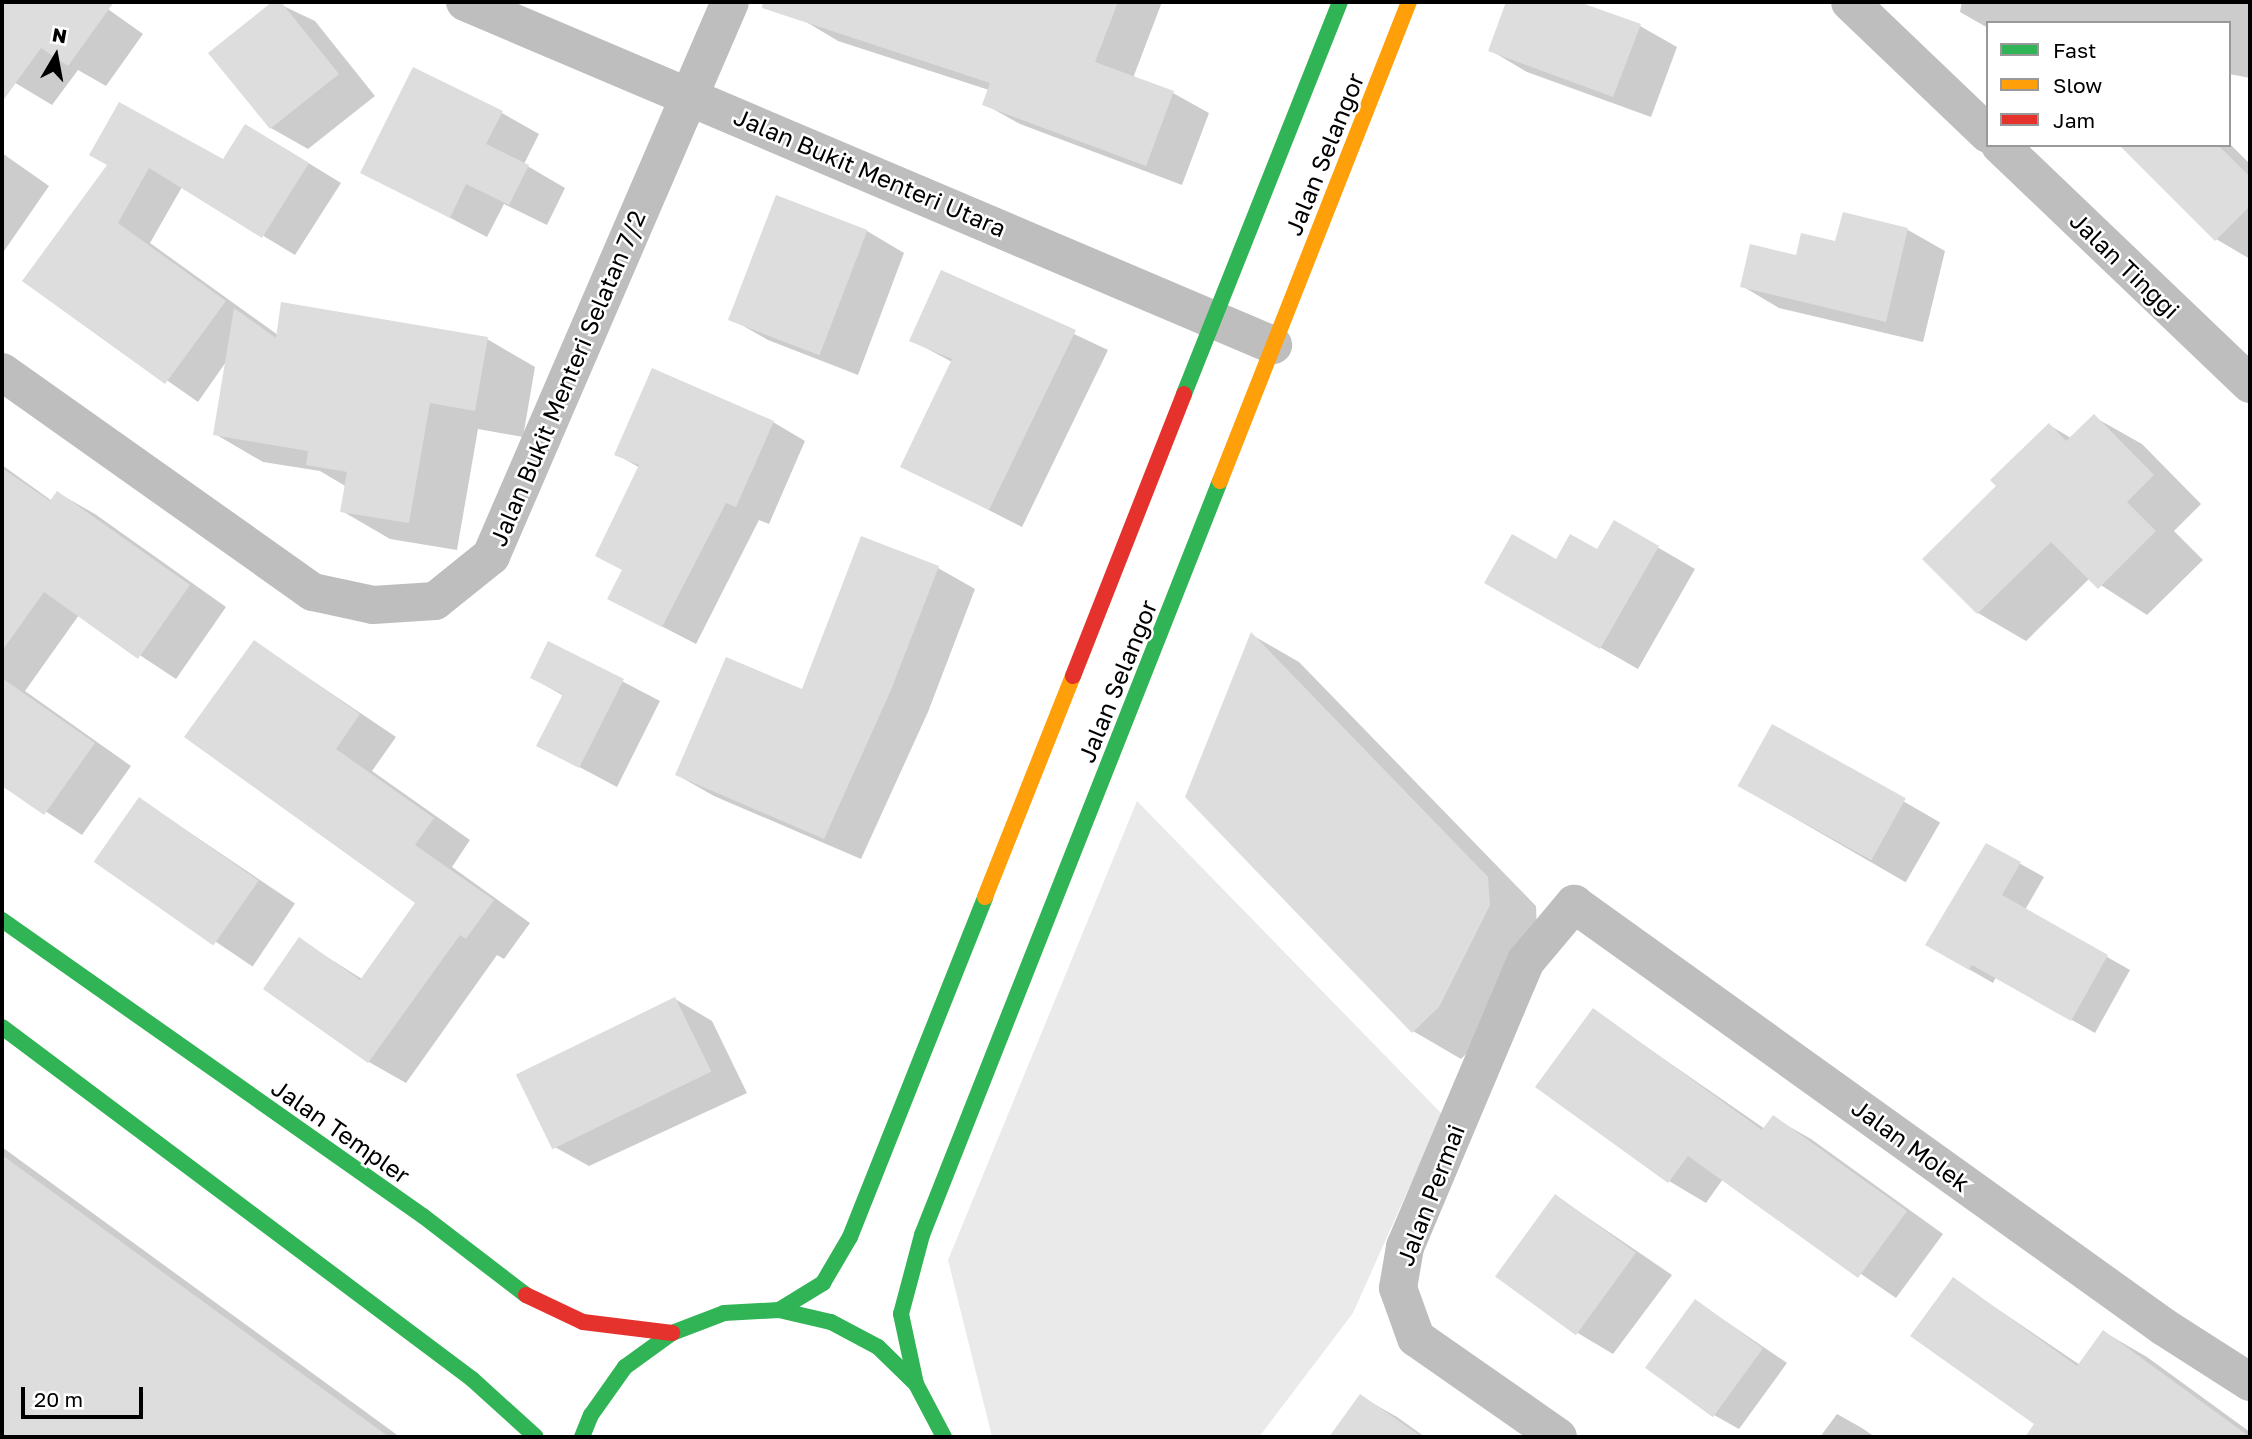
<!DOCTYPE html>
<style>
body{margin:0}
#map{position:relative;width:2252px;height:1439px;overflow:hidden;background:#fff;font-family:"Golos Text",sans-serif}
div>[style]{position:absolute}
[style*='--x']{left:calc(var(--x)*1px);top:calc(var(--y)*1px);width:calc(var(--w)*1px);rotate:calc(var(--a)*1deg)}
.green>*{inset:0;background:#eaeaea}
.shadow>*{inset:0;background:#0003;transform-origin:0 0}
.building>*{inset:0;background:#ddd;transform-origin:0 0}
.street>*{height:38px;margin:-19px;padding:0 19px;transform-origin:19px;border-radius:19px;background:#bebebe}
.fast>*{height:16px;margin:-8px;padding:0 8px;transform-origin:8px;border-radius:8px;background:#30b455}
.slow>*{height:16px;margin:-8px;padding:0 8px;transform-origin:8px;border-radius:8px;background:#ff9f0a}
.jam>*{height:16px;margin:-8px;padding:0 8px;transform-origin:8px;border-radius:8px;background:#e5322d}
span{translate:-50% -50%;white-space:nowrap;text-align:center;line-height:1.15;-webkit-text-stroke:5px #fff;paint-order:stroke}
.street-label{font-size:24px;color:#000}
.frame{position:absolute;inset:0;border:4px solid #000;pointer-events:none}
.legend{position:absolute;left:1986px;top:21px;width:245px;height:126px;box-sizing:border-box;background:#fff;border:2px solid #999;margin:0;padding:9px 12px;list-style:none;font-size:21px;color:#000}
.legend li{display:flex;align-items:center;gap:14px;height:35px}
.legend b{width:35px;border:2px solid #999}
.north{position:absolute;left:21px;top:21px;width:70px;height:70px;-webkit-text-stroke:5px #fff;paint-order:stroke;rotate:10deg;font-size:19px;font-weight:700;line-height:28px;text-align:center;color:#000}
.north::after{content:'';display:block;margin:auto;width:24px;height:32px;background:#000;clip-path:polygon(50% 0,100% 100%,50% 72%,0 100%)}
.scale{position:absolute;left:21px;top:1387px;width:122px;height:32px;box-sizing:border-box;border:4px solid #000;border-top:0;padding-left:9px;font-size:21px;line-height:24px;white-space:nowrap;color:#000;-webkit-text-stroke:5px #fff;paint-order:stroke}
</style>
<div id="map">
<div class="green">
<div style="clip-path:polygon(1137px 801px,1442px 1114px,1353px 1313px,1259px 1437px,992px 1437px,948px 1260px)"></div>
</div>
<div class="shadow">
<div style="clip-path:polygon(2px 2px,98px 2px,143px 34px,106px 86px,78px 70px,52px 105px,2px 75px)"></div>
<div style="clip-path:polygon(275px 2px,315px 21px,375px 96px,308px 149px,271px 128px,210px 53px)"></div>
<div style="clip-path:polygon(809px 2px,1162px 2px,1133px 78px,1173px 93px,1209px 113px,1182px 185px,1020px 124px,984px 104px,989px 90px,838px 41px,803px 20px)"></div>
<div style="clip-path:polygon(1508px 2px,1574px 2px,1640px 26px,1677px 47px,1651px 117px,1527px 72px,1490px 50px)"></div>
<div style="clip-path:polygon(1962px 2px,2250px 2px,2250px 78px,2229px 74px,2229px 23px,1988px 23px,1988px 28px,1960px 12px)"></div>
<div style="clip-path:polygon(502px 113px,539px 134px,524px 164px,565px 188px,547px 225px,504px 204px,487px 237px,362px 172px)"></div>
<div style="clip-path:polygon(2229px 143px,2250px 164px,2250px 259px,2216px 239px,2121px 145px)"></div>
<div style="clip-path:polygon(279px 145px,341px 183px,295px 255px,182px 187px,150px 243px,278px 335px,487px 339px,535px 367px,523px 437px,478px 429px,457px 550px,390px 539px,342px 511px,347px 487px,320px 471px,263px 462px,215px 434px,228px 359px,198px 402px,25px 281px,109px 165px,224px 162px)"></div>
<div style="clip-path:polygon(2px 153px,49px 186px,2px 254px)"></div>
<div style="clip-path:polygon(1844px 214px,1908px 230px,1945px 251px,1923px 342px,1779px 308px,1742px 286px,1798px 257px,1837px 243px)"></div>
<div style="clip-path:polygon(867px 231px,904px 253px,858px 375px,768px 340px,731px 319px)"></div>
<div style="clip-path:polygon(942px 272px,1108px 350px,1022px 527px,902px 466px,952px 362px,911px 340px)"></div>
<div style="clip-path:polygon(2094px 417px,2142px 444px,2201px 504px,2174px 531px,2203px 560px,2147px 615px,2090px 578px,2026px 641px,1978px 613px,1998px 486px,2049px 425px,2071px 438px)"></div>
<div style="clip-path:polygon(773px 422px,805px 441px,769px 524px,759px 520px,696px 644px,609px 599px,623px 571px,640px 468px,616px 454px)"></div>
<div style="clip-path:polygon(2px 465px,52px 501px,58px 493px,95px 514px,226px 607px,176px 679px,79px 615px,25px 691px,131px 766px,82px 835px,2px 783px,2px 572px,10px 560px,2px 555px)"></div>
<div style="clip-path:polygon(1614px 522px,1695px 569px,1638px 669px,1487px 583px,1598px 552px)"></div>
<div style="clip-path:polygon(862px 538px,938px 568px,975px 589px,928px 712px,861px 859px,714px 796px,677px 775px,803px 692px)"></div>
<div style="clip-path:polygon(1252px 635px,1299px 662px,1536px 906px,1537px 933px,1486px 1034px,1461px 1059px,1413px 1031px)"></div>
<div style="clip-path:polygon(255px 642px,396px 737px,372px 771px,470px 840px,452px 867px,530px 923px,504px 959px,497px 955px,406px 1083px,369px 1062px,300px 940px,362px 979px,417px 903px)"></div>
<div style="clip-path:polygon(549px 643px,660px 701px,617px 787px,538px 745px,564px 696px,532px 678px)"></div>
<div style="left:1773px;top:726px;width:193px;height:69px;rotate:30deg"></div>
<div style="left:140px;top:799px;width:187px;height:76px;rotate:34deg"></div>
<div style="clip-path:polygon(1987px 845px,2044px 877px,2025px 910px,2130px 970px,2095px 1033px,1996px 977px,1993px 983px,1927px 945px)"></div>
<div style="clip-path:polygon(675px 999px,712px 1021px,747px 1093px,589px 1166px,551px 1145px)"></div>
<div style="clip-path:polygon(1593px 1010px,1765px 1129px,1774px 1118px,1811px 1139px,1943px 1234px,1896px 1298px,1723px 1179px,1706px 1203px,1669px 1181px)"></div>
<div style="clip-path:polygon(2px 1147px,400px 1437px,2px 1437px)"></div>
<div style="clip-path:polygon(1556px 1196px,1672px 1275px,1613px 1354px,1576px 1332px)"></div>
<div style="clip-path:polygon(1953px 1279px,2080px 1365px,2104px 1332px,2147px 1357px,2250px 1432px,2250px 1437px,2027px 1437px,2037px 1424px)"></div>
<div style="clip-path:polygon(1696px 1301px,1787px 1363px,1739px 1429px,1714px 1415px)"></div>
<div style="clip-path:polygon(1360px 1396px,1397px 1417px,1425px 1437px,1331px 1437px)"></div>
<div style="clip-path:polygon(1837px 1414px,1862px 1428px,1875px 1437px,1820px 1437px)"></div>
</div>
<div class="building">
<div style="clip-path:polygon(2px 2px,114px 2px,68px 66px,41px 48px,2px 102px)"></div>
<div style="clip-path:polygon(272px 2px,281px 2px,339px 74px,270px 129px,208px 53px)"></div>
<div style="clip-path:polygon(763px 2px,1118px 2px,1095px 62px,1174px 91px,1146px 166px,982px 105px,990px 83px,762px 8px)"></div>
<div style="clip-path:polygon(1506px 2px,1579px 2px,1641px 24px,1613px 97px,1488px 51px)"></div>
<div style="clip-path:polygon(413px 67px,503px 111px,486px 144px,529px 165px,509px 205px,466px 184px,450px 218px,360px 173px)"></div>
<div style="clip-path:polygon(119px 102px,223px 159px,245px 124px,309px 163px,262px 238px,149px 168px,118px 223px,226px 301px,165px 384px,22px 281px,107px 165px,89px 155px)"></div>
<div style="clip-path:polygon(2119px 145px,2218px 145px,2250px 177px,2250px 206px,2215px 241px)"></div>
<div style="left:776px;top:195px;width:98px;height:134px;rotate:21deg"></div>
<div style="clip-path:polygon(1843px 212px,1908px 228px,1886px 322px,1740px 287px,1750px 244px,1796px 255px,1801px 233px,1835px 241px)"></div>
<div style="clip-path:polygon(941px 270px,1076px 330px,989px 510px,900px 467px,952px 359px,909px 341px)"></div>
<div style="clip-path:polygon(281px 302px,488px 337px,475px 411px,430px 403px,409px 523px,340px 512px,347px 472px,306px 465px,308px 451px,213px 435px,234px 308px,276px 338px)"></div>
<div style="clip-path:polygon(652px 368px,774px 421px,736px 507px,726px 503px,662px 627px,607px 599px,622px 570px,595px 556px,639px 465px,614px 455px)"></div>
<div style="clip-path:polygon(2094px 414px,2154px 475px,2127px 502px,2156px 531px,2098px 589px,2051px 542px,1977px 614px,1922px 559px,1996px 486px,1990px 480px,2049px 423px,2066px 441px)"></div>
<div style="clip-path:polygon(2px 468px,50px 501px,57px 491px,190px 585px,138px 659px,44px 592px,2px 651px)"></div>
<div style="clip-path:polygon(1614px 520px,1659px 546px,1600px 649px,1484px 583px,1512px 534px,1556px 559px,1570px 534px,1597px 549px)"></div>
<div style="clip-path:polygon(861px 536px,939px 566px,891px 690px,824px 839px,675px 775px,726px 657px,802px 689px)"></div>
<div style="clip-path:polygon(1251px 632px,1488px 877px,1490px 905px,1439px 1007px,1412px 1033px,1185px 797px)"></div>
<div style="clip-path:polygon(254px 640px,360px 714px,336px 749px,434px 818px,415px 845px,494px 900px,466px 939px,460px 935px,368px 1063px,263px 989px,299px 937px,360px 980px,415px 903px,184px 737px)"></div>
<div style="clip-path:polygon(548px 641px,624px 679px,579px 768px,536px 746px,563px 694px,530px 678px)"></div>
<div style="clip-path:polygon(2px 678px,95px 743px,44px 815px,2px 786px)"></div>
<div style="left:1772px;top:724px;width:153px;height:71px;rotate:29deg"></div>
<div style="left:139px;top:797px;width:146px;height:79px;rotate:35deg"></div>
<div style="clip-path:polygon(1986px 843px,2021px 862px,2002px 895px,2108px 955px,2071px 1021px,1972px 965px,1969px 970px,1925px 945px)"></div>
<div style="left:675px;top:997px;width:83px;height:177px;rotate:64deg"></div>
<div style="clip-path:polygon(1593px 1008px,1762px 1130px,1773px 1115px,1907px 1211px,1858px 1278px,1688px 1156px,1668px 1183px,1535px 1087px)"></div>
<div style="clip-path:polygon(2px 1155px,389px 1437px,2px 1437px)"></div>
<div style="left:1555px;top:1194px;width:100px;height:102px;rotate:36deg"></div>
<div style="clip-path:polygon(1953px 1277px,2077px 1366px,2103px 1330px,2250px 1437px,2025px 1437px,2034px 1424px,1910px 1336px)"></div>
<div style="left:1695px;top:1299px;width:84px;height:85px;rotate:36deg"></div>
<div style="clip-path:polygon(1360px 1394px,1422px 1437px,1329px 1437px)"></div>
</div>
<div class="street">
<div style="--x:465;--y:2;--w:878;--a:23"></div>
<div style="--x:1850;--y:2;--w:191;--a:43.7"></div>
<div style="--x:2000;--y:145;--w:346;--a:43.7"></div>
<div style="--x:2;--y:372;--w:381;--a:35.3"></div>
<div style="--x:313;--y:592;--w:61;--a:12.2"></div>
<div style="--x:373;--y:605;--w:62;--a:-3.7"></div>
<div style="--x:435;--y:601;--w:72;--a:-38.8"></div>
<div style="--x:491;--y:556;--w:603;--a:-66.66"></div>
<div style="--x:1558;--y:1437;--w:173;--a:-145.1"></div>
<div style="--x:1416;--y:1338;--w:53;--a:-109.8"></div>
<div style="--x:1398;--y:1288;--w:42;--a:-80.3"></div>
<div style="--x:1405;--y:1247;--w:311;--a:-67.1"></div>
<div style="--x:1526;--y:961;--w:75;--a:-49.9"></div>
<div style="--x:1574;--y:904;--w:726;--a:35.64"></div>
<div style="--x:2164;--y:1327;--w:102;--a:32.6"></div>
</div>
<div class="fast">
<div style="--x:1184;--y:394;--w:422;--a:-68.3"></div>
<div style="--x:2;--y:920;--w:515;--a:35.11"></div>
<div style="--x:423;--y:1216;--w:130;--a:37.5"></div>
<div style="--x:2;--y:1027;--w:587;--a:36.83"></div>
<div style="--x:472;--y:1379;--w:86;--a:42.2"></div>
<div style="--x:779;--y:1310;--w:52;--a:-31.5"></div>
<div style="--x:823;--y:1283;--w:53;--a:-59.6"></div>
<div style="--x:850;--y:1237;--w:366;--a:-68.3"></div>
<div style="--x:916;--y:1384;--w:72;--a:-102.1"></div>
<div style="--x:901;--y:1314;--w:82;--a:-75.1"></div>
<div style="--x:922;--y:1235;--w:811;--a:-68.43"></div>
<div style="--x:582;--y:1437;--w:24;--a:-68"></div>
<div style="--x:591;--y:1415;--w:59;--a:-54.7"></div>
<div style="--x:625;--y:1367;--w:58;--a:-35.9"></div>
<div style="--x:672;--y:1333;--w:56;--a:-21"></div>
<div style="--x:724;--y:1313;--w:55;--a:-3.1"></div>
<div style="--x:779;--y:1310;--w:53;--a:13"></div>
<div style="--x:831;--y:1322;--w:53;--a:28"></div>
<div style="--x:878;--y:1347;--w:53;--a:44.2"></div>
<div style="--x:916;--y:1384;--w:60;--a:62.2"></div>
</div>
<div class="slow">
<div style="--x:1220;--y:481;--w:515;--a:-68.47"></div>
<div style="--x:985;--y:897;--w:238;--a:-68.3"></div>
</div>
<div class="jam">
<div style="--x:1073;--y:676;--w:303;--a:-68.5"></div>
<div style="--x:526;--y:1295;--w:63;--a:25.3"></div>
<div style="--x:583;--y:1322;--w:90;--a:7"></div>
</div>
<div class="street-label">
<span style="left:1324px;top:154px;rotate:-68deg">Jalan Selangor</span>
<span style="left:870px;top:172px;rotate:23deg">Jalan Bukit Menteri Utara</span>
<span style="left:2125px;top:265px;rotate:44deg">Jalan Tinggi</span>
<span style="left:567px;top:378px;rotate:-67deg">Jalan Bukit Menteri Selatan 7/2</span>
<span style="left:1117px;top:681px;rotate:-68deg">Jalan Selangor</span>
<span style="left:341px;top:1131px;rotate:35deg">Jalan Templer</span>
<span style="left:1911px;top:1145px;rotate:36deg">Jalan Molek</span>
<span style="left:1430px;top:1195px;rotate:-69deg">Jalan Permai</span>
</div>
<div class="frame"></div>
<ul class="legend">
<li><b style="height:9px;background:#30b455"></b>Fast</li>
<li><b style="height:9px;background:#ff9f0a"></b>Slow</li>
<li><b style="height:9px;background:#e5322d"></b>Jam</li>
</ul>
<div class="north">N</div>
<div class="scale">20 m</div>
</div>
